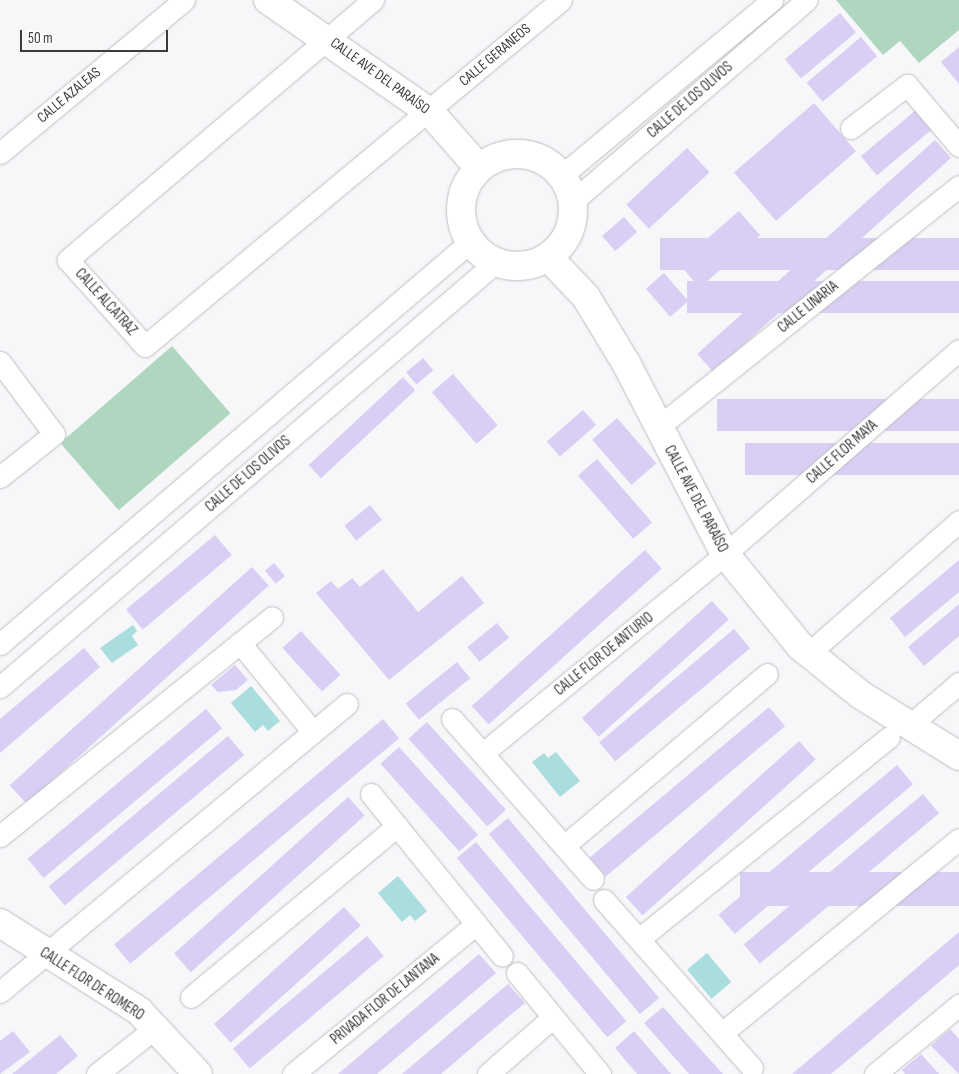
<!DOCTYPE html>
<meta charset="utf-8">
<style>
body{margin:0}
#map{position:relative;width:959px;height:1074px;overflow:hidden;background:#f7f6f9;font-family:"Sofia Sans Condensed",sans-serif}
div>[style]{position:absolute}
[style*='--x']{left:calc(var(--x)*1px);top:calc(var(--y)*1px);width:calc(var(--w)*1px);rotate:calc(var(--a)*1deg)}
.green>*{inset:0;background:#afd7c0;transform-origin:0 0}
.water>*{inset:0;background:#add;transform-origin:0 0}
.building>*{inset:0;background:#d9cff4;transform-origin:0 0}
.roads{filter:drop-shadow(0 0 1px #bfbec1) drop-shadow(0 0 1px #bfbec1)}
.street>*{height:21px;margin:-10.5px;padding:0 10.5px;transform-origin:10.5px;border-radius:10.5px;background:#fff}
.secondary>*{height:28px;margin:-14px;padding:0 14px;transform-origin:14px;border-radius:14px;background:#fff}
.secondary>.ring{margin:-14px;padding:0;box-sizing:content-box;background:none;border:28px solid #fff;border-radius:50%}
span{translate:-50% -50%;white-space:nowrap;text-align:center;line-height:1.15;-webkit-text-stroke:5px #fff;paint-order:stroke}
.street-label{font-size:15px;color:#3d3c3d}
.scale{position:absolute;left:20px;top:30px;width:148px;height:22px;box-sizing:border-box;border:2px solid #3d3c3d;border-top:0;padding-left:6px;font-size:15px;line-height:18px;white-space:nowrap;color:#3d3c3d;-webkit-text-stroke:4px #fff;paint-order:stroke}
</style>
<div id="map">
<div class="green">
<div style="clip-path:polygon(836px 0,959px 0,959px 30px,919px 63px,900px 41px,883px 55px)"></div>
<div style="left:172px;top:346px;width:89px;height:148px;rotate:49deg"></div>
</div>
<div class="water">
<div style="clip-path:polygon(133px 625px,137px 631px,132px 636px,138px 645px,112px 663px,100px 648px)"></div>
<div style="clip-path:polygon(251px 686px,280px 721px,268px 731px,263px 725px,255px 732px,231px 703px)"></div>
<div style="clip-path:polygon(556px 752px,580px 781px,560px 797px,532px 762px,544px 753px,548px 758px)"></div>
<div style="clip-path:polygon(398px 876px,427px 911px,415px 921px,410px 915px,402px 922px,378px 893px)"></div>
<div style="left:707px;top:953px;width:38px;height:26px;rotate:50deg"></div>
</div>
<div class="building">
<div style="left:840px;top:13px;width:25px;height:72px;rotate:50deg"></div>
<div style="left:861px;top:37px;width:25px;height:71px;rotate:50deg"></div>
<div style="clip-path:polygon(959px 47px,959px 84px,941px 62px)"></div>
<div style="left:814px;top:103px;width:64px;height:106px;rotate:49deg"></div>
<div style="left:916px;top:110px;width:25px;height:72px;rotate:50deg"></div>
<div style="left:935px;top:140px;width:24px;height:320px;rotate:48deg"></div>
<div style="left:687px;top:148px;width:33px;height:83px;rotate:47deg"></div>
<div style="left:739px;top:211px;width:32px;height:80px;rotate:49deg"></div>
<div style="left:624px;top:217px;width:20px;height:29px;rotate:49deg"></div>
<div style="left:959px;top:238px;width:32px;height:299px;rotate:90deg"></div>
<div style="left:664px;top:273px;width:37px;height:24px;rotate:49deg"></div>
<div style="left:959px;top:281px;width:32px;height:272px;rotate:90deg"></div>
<div style="left:423px;top:358px;width:16px;height:22px;rotate:50deg"></div>
<div style="left:453px;top:374px;width:68px;height:28px;rotate:49deg"></div>
<div style="left:403px;top:377px;width:18px;height:129px;rotate:47deg"></div>
<div style="left:959px;top:399px;width:32px;height:242px;rotate:90deg"></div>
<div style="left:583px;top:410px;width:20px;height:48px;rotate:49deg"></div>
<div style="left:617px;top:418px;width:60px;height:33px;rotate:49deg"></div>
<div style="left:959px;top:443px;width:32px;height:214px;rotate:90deg"></div>
<div style="left:597px;top:459px;width:84px;height:25px;rotate:49deg"></div>
<div style="left:370px;top:505px;width:19px;height:33px;rotate:51deg"></div>
<div style="left:215px;top:535px;width:26px;height:116px;rotate:50deg"></div>
<div style="left:645px;top:550px;width:25px;height:233px;rotate:48deg"></div>
<div style="clip-path:polygon(959px 560px,959px 592px,905px 637px,890px 618px)"></div>
<div style="left:274px;top:563px;width:17px;height:12px;rotate:50deg"></div>
<div style="left:252px;top:567px;width:25px;height:326px;rotate:48deg"></div>
<div style="clip-path:polygon(383px 569px,418px 612px,462px 576px,484px 603px,389px 680px,316px 593px,331px 581px,338px 589px,352px 578px,360px 587px)"></div>
<div style="left:712px;top:601px;width:25px;height:175px;rotate:48deg"></div>
<div style="clip-path:polygon(959px 604px,959px 636px,924px 666px,908px 647px)"></div>
<div style="left:497px;top:623px;width:19px;height:38px;rotate:51deg"></div>
<div style="left:734px;top:629px;width:25px;height:176px;rotate:50deg"></div>
<div style="left:301px;top:631px;width:59px;height:25px;rotate:48deg"></div>
<div style="clip-path:polygon(84px 648px,100px 667px,0 753px,0 719px)"></div>
<div style="left:457px;top:662px;width:21px;height:66px;rotate:51deg"></div>
<div style="clip-path:polygon(235px 665px,248px 680px,236px 690px,218px 692px,211px 685px)"></div>
<div style="left:769px;top:707px;width:25px;height:234px;rotate:50deg"></div>
<div style="left:206px;top:709px;width:25px;height:233px;rotate:50deg"></div>
<div style="left:383px;top:719px;width:25px;height:351px;rotate:50deg"></div>
<div style="left:427px;top:722px;width:118px;height:25px;rotate:48deg"></div>
<div style="left:228px;top:736px;width:25px;height:234px;rotate:50deg"></div>
<div style="left:799px;top:741px;width:25px;height:233px;rotate:48deg"></div>
<div style="left:399px;top:747px;width:118px;height:25px;rotate:48deg"></div>
<div style="left:897px;top:765px;width:25px;height:233px;rotate:50deg"></div>
<div style="left:923px;top:794px;width:25px;height:234px;rotate:50deg"></div>
<div style="left:348px;top:797px;width:25px;height:234px;rotate:48deg"></div>
<div style="left:508px;top:818px;width:235px;height:25px;rotate:50deg"></div>
<div style="left:476px;top:842px;width:234px;height:25px;rotate:50deg"></div>
<div style="left:959px;top:872px;width:34px;height:219px;rotate:90deg"></div>
<div style="left:344px;top:907px;width:25px;height:175px;rotate:48deg"></div>
<div style="clip-path:polygon(959px 932px,959px 965px,868px 1043px,831px 1074px,792px 1074px)"></div>
<div style="left:367px;top:936px;width:26px;height:175px;rotate:50deg"></div>
<div style="clip-path:polygon(479px 954px,496px 973px,377px 1074px,338px 1074px)"></div>
<div style="clip-path:polygon(508px 984px,525px 1003px,502px 1022px,441px 1074px,402px 1074px)"></div>
<div style="clip-path:polygon(663px 1007px,702px 1051px,723px 1074px,689px 1074px,644px 1023px)"></div>
<div style="clip-path:polygon(950px 1029px,959px 1039px,959px 1074px,931px 1046px)"></div>
<div style="clip-path:polygon(13px 1031px,30px 1052px,0 1074px,0 1041px)"></div>
<div style="clip-path:polygon(634px 1031px,653px 1053px,671px 1074px,637px 1074px,615px 1048px)"></div>
<div style="clip-path:polygon(60px 1035px,78px 1056px,56px 1074px,12px 1074px)"></div>
<div style="clip-path:polygon(921px 1054px,939px 1074px,905px 1074px,902px 1070px)"></div>
</div>
<div class="roads">
<div class="street">
<div style="--x:373;--y:0;--w:401;--a:139.6"></div>
<div style="--x:68;--y:260;--w:115;--a:48.2"></div>
<div style="--x:145;--y:346;--w:541;--a:-39.75"></div>
<div style="--x:851;--y:128;--w:71;--a:-37.5"></div>
<div style="--x:907;--y:85;--w:80;--a:49.6"></div>
<div style="--x:0;--y:153;--w:239;--a:-39.7"></div>
<div style="--x:561;--y:176;--w:275;--a:-39.8"></div>
<div style="--x:573;--y:201;--w:308;--a:-40.7"></div>
<div style="--x:0;--y:362;--w:90;--a:53.1"></div>
<div style="--x:54;--y:434;--w:69;--a:141.5"></div>
<div style="--x:657;--y:428;--w:387;--a:-38.7"></div>
<div style="--x:240;--y:643;--w:115;--a:50.6"></div>
<div style="--x:0;--y:644;--w:618;--a:-40.54"></div>
<div style="--x:809;--y:653;--w:200;--a:-41.3"></div>
<div style="--x:0;--y:687;--w:653;--a:-40.59"></div>
<div style="--x:452;--y:719;--w:213;--a:48.6"></div>
<div style="--x:910;--y:725;--w:65;--a:-40.6"></div>
<div style="--x:483;--y:753;--w:313;--a:-39.4"></div>
<div style="--x:725;--y:554;--w:310;--a:-41.1"></div>
<div style="--x:371;--y:794;--w:208;--a:51"></div>
<div style="--x:0;--y:836;--w:349;--a:-38.8"></div>
<div style="--x:564;--y:846;--w:266;--a:-40.3"></div>
<div style="--x:604;--y:900;--w:224;--a:48.6"></div>
<div style="--x:639;--y:939;--w:321;--a:-38.9"></div>
<div style="--x:517;--y:973;--w:131;--a:50.6"></div>
<div style="--x:0;--y:992;--w:451;--a:-39.7"></div>
<div style="--x:191;--y:997;--w:268;--a:-39.7"></div>
<div style="--x:722;--y:1033;--w:306;--a:-39.3"></div>
<div style="--x:97;--y:1074;--w:74;--a:-38.4"></div>
<div style="--x:293;--y:1074;--w:237;--a:-39.3"></div>
<div style="--x:488;--y:1074;--w:86;--a:-41.2"></div>
<div style="--x:875;--y:1074;--w:109;--a:-39.4"></div>
</div>
<div class="secondary">
<div style="--x:268;--y:0;--w:197;--a:34.7"></div>
<div style="--x:430;--y:112;--w:74;--a:48.8"></div>
<div class="ring" style="left:461px;top:154px;width:84px;height:84px"></div>
<div style="--x:549;--y:258;--w:54;--a:46.5"></div>
<div style="--x:586;--y:297;--w:77;--a:58.8"></div>
<div style="--x:626;--y:363;--w:215;--a:62.6"></div>
<div style="--x:725;--y:554;--w:119;--a:50.8"></div>
<div style="--x:800;--y:646;--w:78;--a:38.8"></div>
<div style="--x:861;--y:695;--w:115;--a:31.9"></div>
<div style="--x:0;--y:923;--w:165;--a:32.3"></div>
<div style="--x:139;--y:1011;--w:86;--a:46.9"></div>
</div>
</div>
<div class="street-label">
<span style="left:495px;top:55px;rotate:-40deg">CALLE GERANEOS</span>
<span style="left:380px;top:76px;rotate:36deg">CALLE AVE DEL PARAÍSO</span>
<span style="left:69px;top:95px;rotate:-40deg">CALLE AZALEAS</span>
<span style="left:690px;top:100px;rotate:-41deg">CALLE DE LOS OLIVOS</span>
<span style="left:106px;top:302px;rotate:48deg">CALLE ALCATRAZ</span>
<span style="left:808px;top:307px;rotate:-39deg">CALLE LINARIA</span>
<span style="left:842px;top:452px;rotate:-41deg">CALLE FLOR MAYA</span>
<span style="left:248px;top:474px;rotate:-41deg">CALLE DE LOS OLIVOS</span>
<span style="left:696px;top:499px;rotate:62deg">CALLE AVE DEL PARAÍSO</span>
<span style="left:604px;top:654px;rotate:-39deg">CALLE FLOR DE ANTURIO</span>
<span style="left:92px;top:984px;rotate:33deg">CALLE FLOR DE ROMERO</span>
<span style="left:385px;top:999px;rotate:-39deg">PRIVADA FLOR DE LANTANA</span>
</div>
<div class="scale">50 m</div>
</div>
